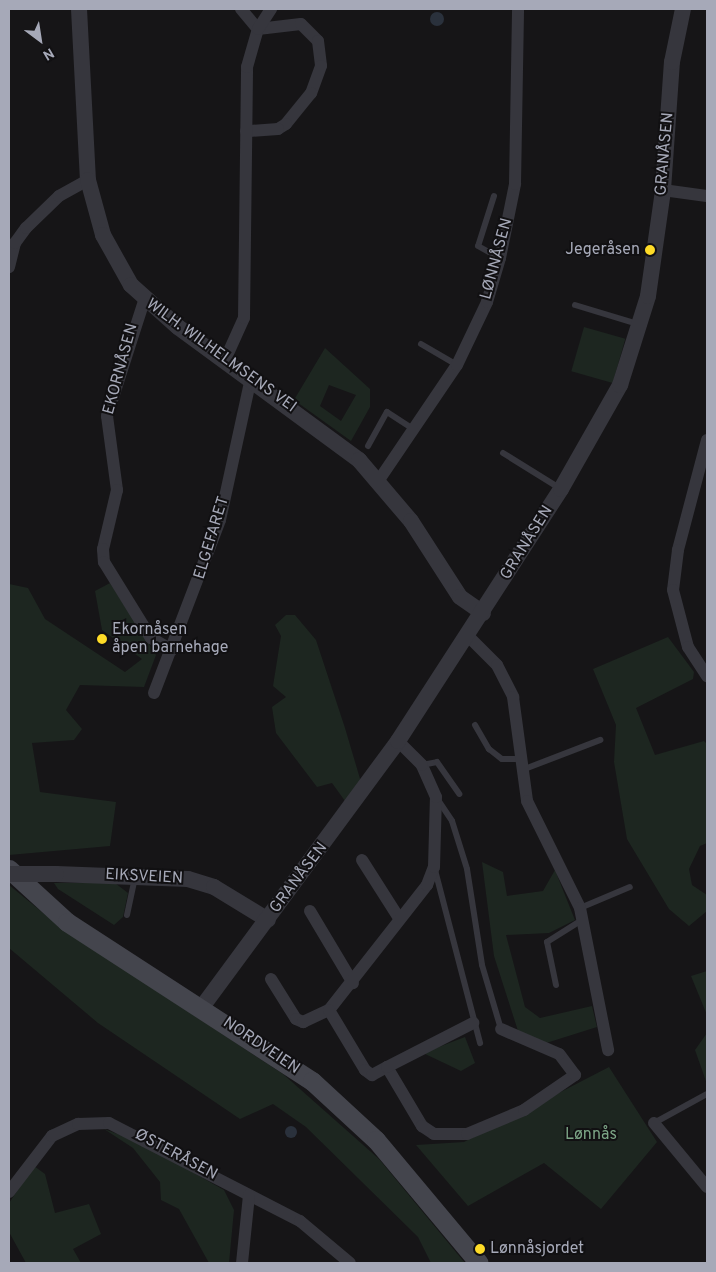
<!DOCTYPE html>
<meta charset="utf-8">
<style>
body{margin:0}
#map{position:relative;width:716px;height:1272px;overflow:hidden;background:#161517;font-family:Overpass,sans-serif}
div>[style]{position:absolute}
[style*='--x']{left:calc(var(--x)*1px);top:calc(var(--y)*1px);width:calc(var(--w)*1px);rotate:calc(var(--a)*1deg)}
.green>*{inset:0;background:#1d2620;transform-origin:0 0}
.water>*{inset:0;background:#2a313c}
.round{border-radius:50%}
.service>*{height:6px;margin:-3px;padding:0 3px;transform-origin:3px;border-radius:3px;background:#36363d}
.minor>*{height:12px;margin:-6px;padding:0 6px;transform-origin:6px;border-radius:6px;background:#36363d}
.tertiary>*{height:16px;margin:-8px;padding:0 8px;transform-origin:8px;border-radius:8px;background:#36363d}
.secondary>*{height:19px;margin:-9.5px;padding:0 9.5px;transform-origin:9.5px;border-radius:9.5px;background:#44454d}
.tertiary-bridge>*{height:16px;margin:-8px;padding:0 8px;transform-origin:8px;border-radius:8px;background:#36363d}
.dots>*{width:14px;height:14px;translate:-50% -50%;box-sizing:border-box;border:2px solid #111012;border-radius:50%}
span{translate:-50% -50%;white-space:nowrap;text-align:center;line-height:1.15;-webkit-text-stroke:4px #111012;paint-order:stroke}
.street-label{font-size:16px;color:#a6a9b8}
.poi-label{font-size:16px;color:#a6a9b8}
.right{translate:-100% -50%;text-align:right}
.left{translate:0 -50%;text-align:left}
.park-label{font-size:16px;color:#7ca586}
.frame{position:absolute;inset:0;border:10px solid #a6a9b8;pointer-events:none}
.north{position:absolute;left:15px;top:15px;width:50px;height:50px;-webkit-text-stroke:4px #111012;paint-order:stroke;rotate:149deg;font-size:14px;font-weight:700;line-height:20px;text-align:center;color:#a6a9b8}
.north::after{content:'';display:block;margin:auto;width:18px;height:22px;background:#a6a9b8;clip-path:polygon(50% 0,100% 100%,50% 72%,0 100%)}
</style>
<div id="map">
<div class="green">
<div style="left:584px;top:327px;width:43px;height:46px;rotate:16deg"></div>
<div style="clip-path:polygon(evenodd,325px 348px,370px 389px,370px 407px,351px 441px,294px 400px,325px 348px,329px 385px,356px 395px,341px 421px,320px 406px,329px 385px)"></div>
<div style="clip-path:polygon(110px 583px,156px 655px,144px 687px,80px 685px,66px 710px,82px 729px,74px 740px,32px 743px,40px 792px,116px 802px,110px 846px,9px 855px,9px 584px,28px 588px,45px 619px,125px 672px,142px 659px,102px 630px,95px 591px)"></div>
<div style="clip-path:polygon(286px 615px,295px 615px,316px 640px,345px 728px,361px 782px,345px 801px,332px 783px,317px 787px,276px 733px,272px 707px,286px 697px,273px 686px,281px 636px,275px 625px)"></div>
<div style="clip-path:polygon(668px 637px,694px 672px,693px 679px,636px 708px,655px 755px,704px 741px,707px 744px,707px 843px,700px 846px,689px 869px,692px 885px,707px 895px,707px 911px,689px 926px,669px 909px,627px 839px,614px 762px,616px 725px,593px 669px)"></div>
<div style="clip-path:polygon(482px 862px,503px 872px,507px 896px,543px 891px,555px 870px,575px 920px,549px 933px,506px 935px,525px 1007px,540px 1018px,592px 1006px,597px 1027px,543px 1044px,519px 1034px,494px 956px)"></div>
<div style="clip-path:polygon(54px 883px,115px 883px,128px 893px,123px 917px,114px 925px,58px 889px)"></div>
<div style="clip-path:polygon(9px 885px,64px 930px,283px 1074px,379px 1159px,465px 1263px,431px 1263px,418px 1237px,306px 1127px,273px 1104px,240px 1119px,98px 1023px,9px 948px)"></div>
<div style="clip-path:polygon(707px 971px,707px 1015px,691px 976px)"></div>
<div style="clip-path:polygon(707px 1033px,707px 1084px,695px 1050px)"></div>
<div style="clip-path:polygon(465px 1037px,475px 1063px,461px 1071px,423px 1053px)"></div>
<div style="clip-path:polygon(609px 1067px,657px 1142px,601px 1209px,544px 1163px,468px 1206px,416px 1145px,464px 1142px)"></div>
<div style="clip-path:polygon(104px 1129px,137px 1141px,224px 1190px,234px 1210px,229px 1263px,209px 1263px,179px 1209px,161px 1200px,160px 1182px,133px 1148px)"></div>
<div style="clip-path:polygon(34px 1166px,45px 1174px,55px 1213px,89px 1204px,101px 1234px,73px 1249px,81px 1263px,26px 1263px,9px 1232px,9px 1203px)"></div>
</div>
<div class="water">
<div class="round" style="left:430px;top:12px;width:14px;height:14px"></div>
<div class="round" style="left:285px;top:1126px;width:12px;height:12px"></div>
</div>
<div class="service">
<div style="--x:494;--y:196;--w:52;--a:107.7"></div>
<div style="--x:478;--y:246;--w:25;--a:29"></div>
<div style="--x:575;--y:305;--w:66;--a:16.8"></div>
<div style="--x:421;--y:344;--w:42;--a:30.3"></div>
<div style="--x:368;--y:446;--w:39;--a:-61"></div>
<div style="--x:387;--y:412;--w:33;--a:33"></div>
<div style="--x:503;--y:453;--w:68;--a:31.8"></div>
<div style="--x:475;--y:725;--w:28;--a:60"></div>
<div style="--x:489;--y:749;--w:16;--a:38"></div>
<div style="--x:502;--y:759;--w:17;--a:0"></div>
<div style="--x:422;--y:765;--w:15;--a:-11"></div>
<div style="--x:437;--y:762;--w:39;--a:55"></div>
<div style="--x:522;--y:770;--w:84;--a:-21"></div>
<div style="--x:438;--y:800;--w:25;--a:56"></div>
<div style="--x:452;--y:821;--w:50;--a:72.6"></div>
<div style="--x:467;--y:869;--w:97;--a:81.1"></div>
<div style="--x:482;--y:965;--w:67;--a:73.5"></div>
<div style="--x:435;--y:870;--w:179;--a:75.4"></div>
<div style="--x:580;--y:908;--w:54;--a:-22.8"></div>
<div style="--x:127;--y:915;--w:38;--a:-78"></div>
<div style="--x:556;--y:985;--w:44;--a:-101.8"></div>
<div style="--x:547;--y:942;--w:41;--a:-32.2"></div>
<div style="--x:654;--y:1123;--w:60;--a:-28.7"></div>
</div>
<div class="minor">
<div style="--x:241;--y:9;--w:26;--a:50"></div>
<div style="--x:258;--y:29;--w:43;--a:-6.6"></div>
<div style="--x:301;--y:24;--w:24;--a:45"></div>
<div style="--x:318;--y:41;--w:25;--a:83"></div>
<div style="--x:321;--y:66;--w:29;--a:110"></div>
<div style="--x:311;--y:93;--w:40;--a:129"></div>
<div style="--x:286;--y:124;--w:9;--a:148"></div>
<div style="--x:278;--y:129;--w:32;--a:176"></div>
<div style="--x:663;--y:190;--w:44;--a:7.8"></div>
<div style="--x:9;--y:267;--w:25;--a:-76"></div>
<div style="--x:15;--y:243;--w:19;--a:-54"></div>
<div style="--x:26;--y:228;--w:46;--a:-44.1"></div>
<div style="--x:59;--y:196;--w:33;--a:-29"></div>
<div style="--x:144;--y:301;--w:121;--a:107.8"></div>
<div style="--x:107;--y:416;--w:75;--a:82.3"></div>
<div style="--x:117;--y:490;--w:61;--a:103.3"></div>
<div style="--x:103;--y:549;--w:13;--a:86"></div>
<div style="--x:104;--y:562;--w:89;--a:58.3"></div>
<div style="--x:151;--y:638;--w:24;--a:30"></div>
<div style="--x:225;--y:360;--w:46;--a:-65.7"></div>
<div style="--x:244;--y:318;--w:251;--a:-89.3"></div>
<div style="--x:247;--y:67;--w:40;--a:-74"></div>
<div style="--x:258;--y:29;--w:24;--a:-57"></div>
<div style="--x:707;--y:440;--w:114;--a:104.8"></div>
<div style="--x:678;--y:550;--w:40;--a:97.1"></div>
<div style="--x:673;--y:590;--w:59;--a:75.3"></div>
<div style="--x:688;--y:647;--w:35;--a:57"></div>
<div style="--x:379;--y:480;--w:139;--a:-55.9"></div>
<div style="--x:457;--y:365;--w:70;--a:-64.5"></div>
<div style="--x:487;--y:302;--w:46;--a:-73.5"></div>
<div style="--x:500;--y:258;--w:76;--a:-78.5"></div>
<div style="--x:515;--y:184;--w:175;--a:-89"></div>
<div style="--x:468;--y:636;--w:41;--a:45"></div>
<div style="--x:497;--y:665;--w:36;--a:63"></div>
<div style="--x:513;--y:697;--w:105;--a:82.3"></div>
<div style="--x:527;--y:801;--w:119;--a:63.6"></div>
<div style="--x:580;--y:908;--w:145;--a:78.8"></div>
<div style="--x:154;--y:693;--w:185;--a:-69.1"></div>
<div style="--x:220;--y:520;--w:145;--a:-77.7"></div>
<div style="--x:362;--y:860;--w:69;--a:57.5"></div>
<div style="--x:310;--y:911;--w:84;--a:59.2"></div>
<div style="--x:271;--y:979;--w:47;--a:58"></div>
<div style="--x:296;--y:1019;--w:8;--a:23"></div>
<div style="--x:303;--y:1022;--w:29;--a:-25"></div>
<div style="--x:329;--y:1010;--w:159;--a:-51.9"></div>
<div style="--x:427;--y:885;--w:19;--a:-69"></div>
<div style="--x:434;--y:867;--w:70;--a:-88.4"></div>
<div style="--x:436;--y:797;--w:35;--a:-114"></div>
<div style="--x:422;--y:765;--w:34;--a:-135"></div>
<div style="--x:329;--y:1010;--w:70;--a:59"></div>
<div style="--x:365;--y:1070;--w:9;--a:36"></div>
<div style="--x:372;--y:1075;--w:17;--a:-28"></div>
<div style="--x:387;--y:1067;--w:69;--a:59.3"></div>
<div style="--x:422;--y:1126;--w:14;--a:34"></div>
<div style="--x:434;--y:1134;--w:33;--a:0"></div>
<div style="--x:467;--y:1134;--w:62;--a:-22.8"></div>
<div style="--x:524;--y:1110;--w:62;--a:-34.5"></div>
<div style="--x:575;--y:1075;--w:26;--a:-127"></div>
<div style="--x:559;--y:1054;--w:63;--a:-156.7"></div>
<div style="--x:387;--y:1067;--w:97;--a:-27.1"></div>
<div style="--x:654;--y:1123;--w:83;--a:50.4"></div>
<div style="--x:9;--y:1192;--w:71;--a:-52.5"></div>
<div style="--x:52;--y:1136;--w:29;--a:-25"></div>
<div style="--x:78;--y:1124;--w:31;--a:-2"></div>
<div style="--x:109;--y:1123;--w:215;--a:27.2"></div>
<div style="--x:300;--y:1221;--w:65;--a:40"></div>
<div style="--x:242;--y:1263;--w:68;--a:-84.1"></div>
</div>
<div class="tertiary">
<div style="--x:79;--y:9;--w:171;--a:87"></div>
<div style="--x:88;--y:180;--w:57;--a:74.7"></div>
<div style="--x:103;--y:235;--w:57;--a:60.8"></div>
<div style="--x:131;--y:285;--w:63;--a:41.8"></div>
<div style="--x:178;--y:327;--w:225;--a:36.3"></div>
<div style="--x:359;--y:460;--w:80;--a:49.6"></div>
<div style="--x:411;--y:521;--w:90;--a:57.2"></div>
<div style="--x:460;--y:597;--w:28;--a:35"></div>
<div style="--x:56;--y:874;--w:132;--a:2.2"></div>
<div style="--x:188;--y:879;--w:27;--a:17"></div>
<div style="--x:214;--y:887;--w:63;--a:31.4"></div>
<div style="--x:202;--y:1007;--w:330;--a:-53.6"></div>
<div style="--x:398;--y:741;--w:300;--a:-57.1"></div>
<div style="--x:561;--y:489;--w:120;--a:-60.4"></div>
<div style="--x:620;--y:385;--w:93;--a:-72.5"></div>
<div style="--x:648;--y:296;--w:107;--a:-81.9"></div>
<div style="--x:663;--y:190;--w:128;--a:-86"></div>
<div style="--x:672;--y:62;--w:54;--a:-78.3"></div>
</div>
<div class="secondary">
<div style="--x:9;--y:869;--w:79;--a:42.4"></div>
<div style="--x:67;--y:922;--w:292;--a:33"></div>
<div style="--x:312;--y:1081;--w:87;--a:42.7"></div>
<div style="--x:376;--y:1140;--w:160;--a:50.1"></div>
</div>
<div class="tertiary-bridge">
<div style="--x:9;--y:874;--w:47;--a:0"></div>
</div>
<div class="dots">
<div style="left:650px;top:250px;background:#fedb27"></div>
<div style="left:102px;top:639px;background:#fedb27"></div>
<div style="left:480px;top:1249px;background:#fedb27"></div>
</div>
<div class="street-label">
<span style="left:665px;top:154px;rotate:-85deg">GRANÅSEN</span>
<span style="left:497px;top:259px;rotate:-75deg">LØNNÅSEN</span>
<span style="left:221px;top:356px;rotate:36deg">WILH. WILHELMSENS VEI</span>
<span style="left:121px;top:369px;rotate:-75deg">EKORNÅSEN</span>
<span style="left:212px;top:538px;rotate:-73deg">ELGEFARET</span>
<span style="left:527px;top:543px;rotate:-58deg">GRANÅSEN</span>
<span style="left:144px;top:877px;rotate:3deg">EIKSVEIEN</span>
<span style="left:299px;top:878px;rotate:-53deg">GRANÅSEN</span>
<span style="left:261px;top:1046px;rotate:34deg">NORDVEIEN</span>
<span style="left:176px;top:1155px;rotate:28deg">ØSTERÅSEN</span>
</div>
<div class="poi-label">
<span class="right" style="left:640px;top:250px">Jegeråsen</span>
<span class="left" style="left:112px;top:639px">Ekornåsen<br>åpen barnehage</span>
<span class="left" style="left:490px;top:1249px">Lønnåsjordet</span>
</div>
<div class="park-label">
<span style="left:591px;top:1135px">Lønnås</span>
</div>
<div class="frame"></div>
<div class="north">N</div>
</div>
